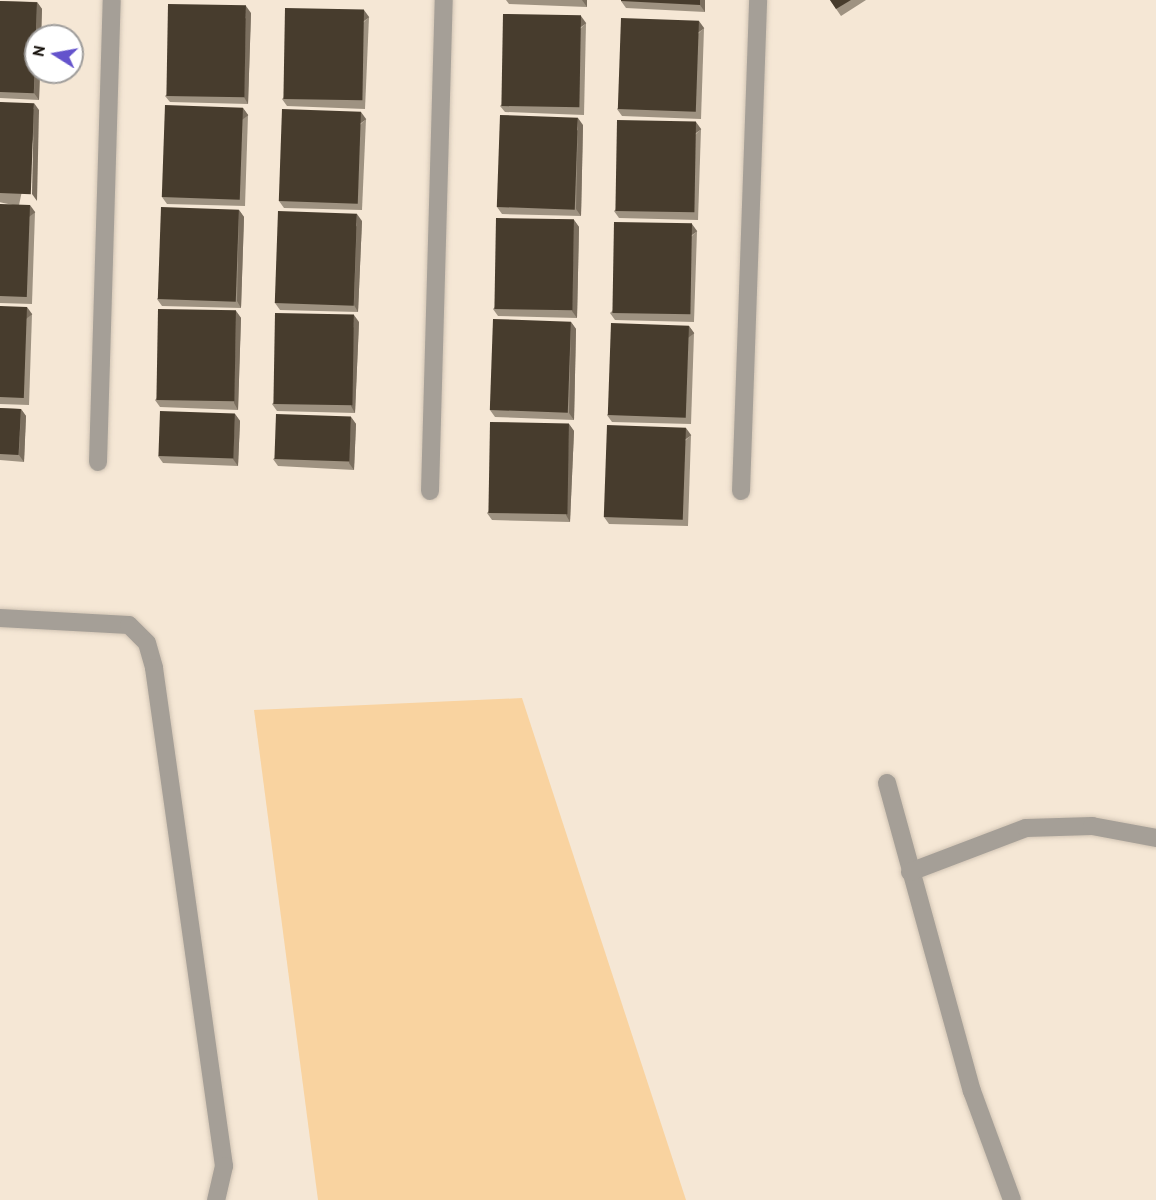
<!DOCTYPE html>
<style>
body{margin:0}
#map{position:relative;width:1156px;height:1200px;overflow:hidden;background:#f5e7d5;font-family:"PT Sans",sans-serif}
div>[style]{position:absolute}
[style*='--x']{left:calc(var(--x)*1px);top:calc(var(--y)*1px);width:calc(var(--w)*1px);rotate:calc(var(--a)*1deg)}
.green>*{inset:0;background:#f9d3a0}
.roads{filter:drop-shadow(0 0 2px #d1c4b4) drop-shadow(0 0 2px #d1c4b4)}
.minor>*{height:18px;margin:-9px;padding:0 9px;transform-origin:9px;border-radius:9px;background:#a59f97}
.wall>*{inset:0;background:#9e9281;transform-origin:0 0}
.shaded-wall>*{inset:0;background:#7b6f5f;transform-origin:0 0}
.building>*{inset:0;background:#473c2d;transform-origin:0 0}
span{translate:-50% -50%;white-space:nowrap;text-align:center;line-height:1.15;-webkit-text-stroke:6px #fff;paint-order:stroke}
.north{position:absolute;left:24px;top:24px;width:60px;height:60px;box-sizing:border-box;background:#fff;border:2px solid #a09e9c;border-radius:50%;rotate:281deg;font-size:16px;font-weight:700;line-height:24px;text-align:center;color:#120d07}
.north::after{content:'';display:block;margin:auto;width:21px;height:27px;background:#6453cc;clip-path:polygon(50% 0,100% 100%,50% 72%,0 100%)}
</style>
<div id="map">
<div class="green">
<div style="clip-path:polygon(522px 698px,686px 1200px,318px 1200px,254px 710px)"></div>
</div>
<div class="roads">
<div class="minor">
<div style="--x:98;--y:462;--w:462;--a:-88.3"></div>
<div style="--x:430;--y:491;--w:491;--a:-88.4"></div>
<div style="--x:741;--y:491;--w:491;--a:-88"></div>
<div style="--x:0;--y:618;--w:129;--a:3.1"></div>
<div style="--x:129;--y:625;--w:25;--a:45"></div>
<div style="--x:147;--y:643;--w:26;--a:74"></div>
<div style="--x:154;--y:668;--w:503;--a:82"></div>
<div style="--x:224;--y:1166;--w:35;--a:103"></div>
<div style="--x:887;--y:783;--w:320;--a:74.6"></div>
<div style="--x:972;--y:1091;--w:116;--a:69.8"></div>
<div style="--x:910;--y:872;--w:124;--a:-20.8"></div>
<div style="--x:1026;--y:828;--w:66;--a:-1.7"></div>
<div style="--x:1092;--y:826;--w:65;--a:10.6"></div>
</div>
</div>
<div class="wall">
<div style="clip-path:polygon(506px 0,587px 0,587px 7px,509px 4px)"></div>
<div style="clip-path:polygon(705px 0,705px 12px,626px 8px,621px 1px)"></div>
<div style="clip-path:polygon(830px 0,866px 0,841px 16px)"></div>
<div style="clip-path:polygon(0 1px,37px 2px,42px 9px,39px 100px,0 98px)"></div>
<div style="clip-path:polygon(251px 13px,248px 104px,170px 102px,165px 96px)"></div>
<div style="clip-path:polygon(369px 17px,365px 109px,287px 106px,282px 99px)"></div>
<div style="clip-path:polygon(586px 23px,584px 115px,505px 112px,500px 106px)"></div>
<div style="clip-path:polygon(704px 28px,701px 119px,622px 116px,617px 109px)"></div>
<div style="left:0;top:102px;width:40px;height:98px;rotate:12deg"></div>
<div style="clip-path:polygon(243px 108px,248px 115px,245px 206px,167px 204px,162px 197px)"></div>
<div style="clip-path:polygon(366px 119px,362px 210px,284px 208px,279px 201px)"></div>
<div style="clip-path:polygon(583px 125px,581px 216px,502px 214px,497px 207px)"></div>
<div style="clip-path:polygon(701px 129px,698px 220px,619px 218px,614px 211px)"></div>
<div style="clip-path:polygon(0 204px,35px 212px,32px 304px,0 303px)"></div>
<div style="clip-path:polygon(239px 210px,244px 217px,241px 308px,162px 306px,157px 299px)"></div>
<div style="clip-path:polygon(574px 220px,579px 227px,577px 318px,498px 316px,493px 309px)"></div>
<div style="clip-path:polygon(362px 221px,358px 312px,280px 310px,275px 303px)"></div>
<div style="clip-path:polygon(697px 231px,694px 322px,615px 320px,610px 313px)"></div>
<div style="clip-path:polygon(0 306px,32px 314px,29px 405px,0 404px)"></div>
<div style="clip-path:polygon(236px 311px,241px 318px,238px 410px,160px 407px,155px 400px)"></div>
<div style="clip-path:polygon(359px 322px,355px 413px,277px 411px,272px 404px)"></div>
<div style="clip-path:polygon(571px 322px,576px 329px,574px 420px,495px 417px,490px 410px)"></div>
<div style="clip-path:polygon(689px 326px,694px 333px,691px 424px,612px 422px,607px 415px)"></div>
<div style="clip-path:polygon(0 408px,21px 409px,26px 416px,24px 462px,0 460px)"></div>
<div style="clip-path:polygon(235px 414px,240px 421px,238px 466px,163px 463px,158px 456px)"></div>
<div style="clip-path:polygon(351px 417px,356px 424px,354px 470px,278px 466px,273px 459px)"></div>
<div style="clip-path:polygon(569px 424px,574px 431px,570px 522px,492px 520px,487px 513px)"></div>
<div style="clip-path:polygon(691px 435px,688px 526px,609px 524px,604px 517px)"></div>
</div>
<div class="shaded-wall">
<div style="clip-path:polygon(582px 0,587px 0,587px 7px)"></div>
<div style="clip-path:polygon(700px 0,705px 0,705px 12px,700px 5px)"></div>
<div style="clip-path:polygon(37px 2px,42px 9px,41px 36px,36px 36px)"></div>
<div style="clip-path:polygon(246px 6px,251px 13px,248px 104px,244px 97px)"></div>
<div style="left:364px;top:10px;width:9px;height:92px;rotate:54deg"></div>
<div style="left:581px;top:16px;width:9px;height:92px;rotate:54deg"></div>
<div style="left:699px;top:21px;width:9px;height:91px;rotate:54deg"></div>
<div style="clip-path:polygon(36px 40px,36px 72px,40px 72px,39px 100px,34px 93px)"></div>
<div style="clip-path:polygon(34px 103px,39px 110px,37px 201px,32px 194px)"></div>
<div style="left:243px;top:108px;width:9px;height:91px;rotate:54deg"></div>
<div style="left:361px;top:112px;width:9px;height:91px;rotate:54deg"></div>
<div style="clip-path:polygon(578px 118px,583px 125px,581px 216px,576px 209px)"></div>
<div style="left:696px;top:122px;width:9px;height:91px;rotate:54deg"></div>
<div style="left:30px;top:205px;width:9px;height:92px;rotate:54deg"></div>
<div style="clip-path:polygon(239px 210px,244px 217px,241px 308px,237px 301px)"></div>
<div style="clip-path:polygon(357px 214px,362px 221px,358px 312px,354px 305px)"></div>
<div style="clip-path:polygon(574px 220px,579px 227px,577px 318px,572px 311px)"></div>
<div style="left:692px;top:224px;width:9px;height:91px;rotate:54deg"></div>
<div style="left:27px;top:307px;width:9px;height:91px;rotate:54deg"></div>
<div style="clip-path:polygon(236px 311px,241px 318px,238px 410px,234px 403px)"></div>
<div style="clip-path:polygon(354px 315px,359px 322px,355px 413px,351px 406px)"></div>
<div style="clip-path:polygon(571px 322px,576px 329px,574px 420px,569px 413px)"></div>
<div style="left:689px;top:326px;width:9px;height:91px;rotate:54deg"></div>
<div style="clip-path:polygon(21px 409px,26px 416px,24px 462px,19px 455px)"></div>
<div style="clip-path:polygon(235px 414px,240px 421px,238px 466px,233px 459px)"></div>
<div style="clip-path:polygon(351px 417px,356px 424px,354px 470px,349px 463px)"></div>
<div style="clip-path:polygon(569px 424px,574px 431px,570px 522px,566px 515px)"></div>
<div style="left:686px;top:428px;width:9px;height:91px;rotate:54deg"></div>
</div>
<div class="building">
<div style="clip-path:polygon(621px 0,700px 0,700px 5px,621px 1px)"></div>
<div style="clip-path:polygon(830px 0,851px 0,836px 9px)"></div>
<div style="left:0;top:1px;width:37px;height:91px;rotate:2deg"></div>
<div style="left:168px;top:4px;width:78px;height:92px;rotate:1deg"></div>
<div style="left:285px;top:8px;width:79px;height:91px;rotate:1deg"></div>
<div style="left:503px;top:14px;width:78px;height:92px;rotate:1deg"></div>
<div style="left:621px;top:18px;width:78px;height:91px;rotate:2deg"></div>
<div style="left:0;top:102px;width:34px;height:91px;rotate:2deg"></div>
<div style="left:165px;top:105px;width:78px;height:92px;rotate:2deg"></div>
<div style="left:282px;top:109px;width:79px;height:92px;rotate:2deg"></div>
<div style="left:500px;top:115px;width:78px;height:92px;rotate:2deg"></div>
<div style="left:617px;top:120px;width:79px;height:91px;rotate:1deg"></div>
<div style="left:0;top:204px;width:30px;height:92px;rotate:2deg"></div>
<div style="left:161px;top:207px;width:78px;height:92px;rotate:2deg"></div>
<div style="left:278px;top:211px;width:79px;height:92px;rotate:2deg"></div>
<div style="left:496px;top:218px;width:78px;height:91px;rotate:1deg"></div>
<div style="left:614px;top:222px;width:78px;height:91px;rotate:1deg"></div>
<div style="left:0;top:306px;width:27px;height:91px;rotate:2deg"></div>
<div style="left:158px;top:309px;width:78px;height:91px;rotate:1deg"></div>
<div style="left:275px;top:313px;width:79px;height:91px;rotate:1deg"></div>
<div style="left:493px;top:319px;width:78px;height:91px;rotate:2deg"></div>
<div style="left:611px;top:323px;width:78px;height:92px;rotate:2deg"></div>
<div style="left:0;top:408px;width:21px;height:46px;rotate:3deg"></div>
<div style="left:160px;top:411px;width:75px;height:45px;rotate:2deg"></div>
<div style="left:276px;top:414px;width:75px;height:45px;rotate:2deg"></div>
<div style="left:490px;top:422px;width:79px;height:91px;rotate:1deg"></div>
<div style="left:607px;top:425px;width:79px;height:92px;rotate:2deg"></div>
</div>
<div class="north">N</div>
</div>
